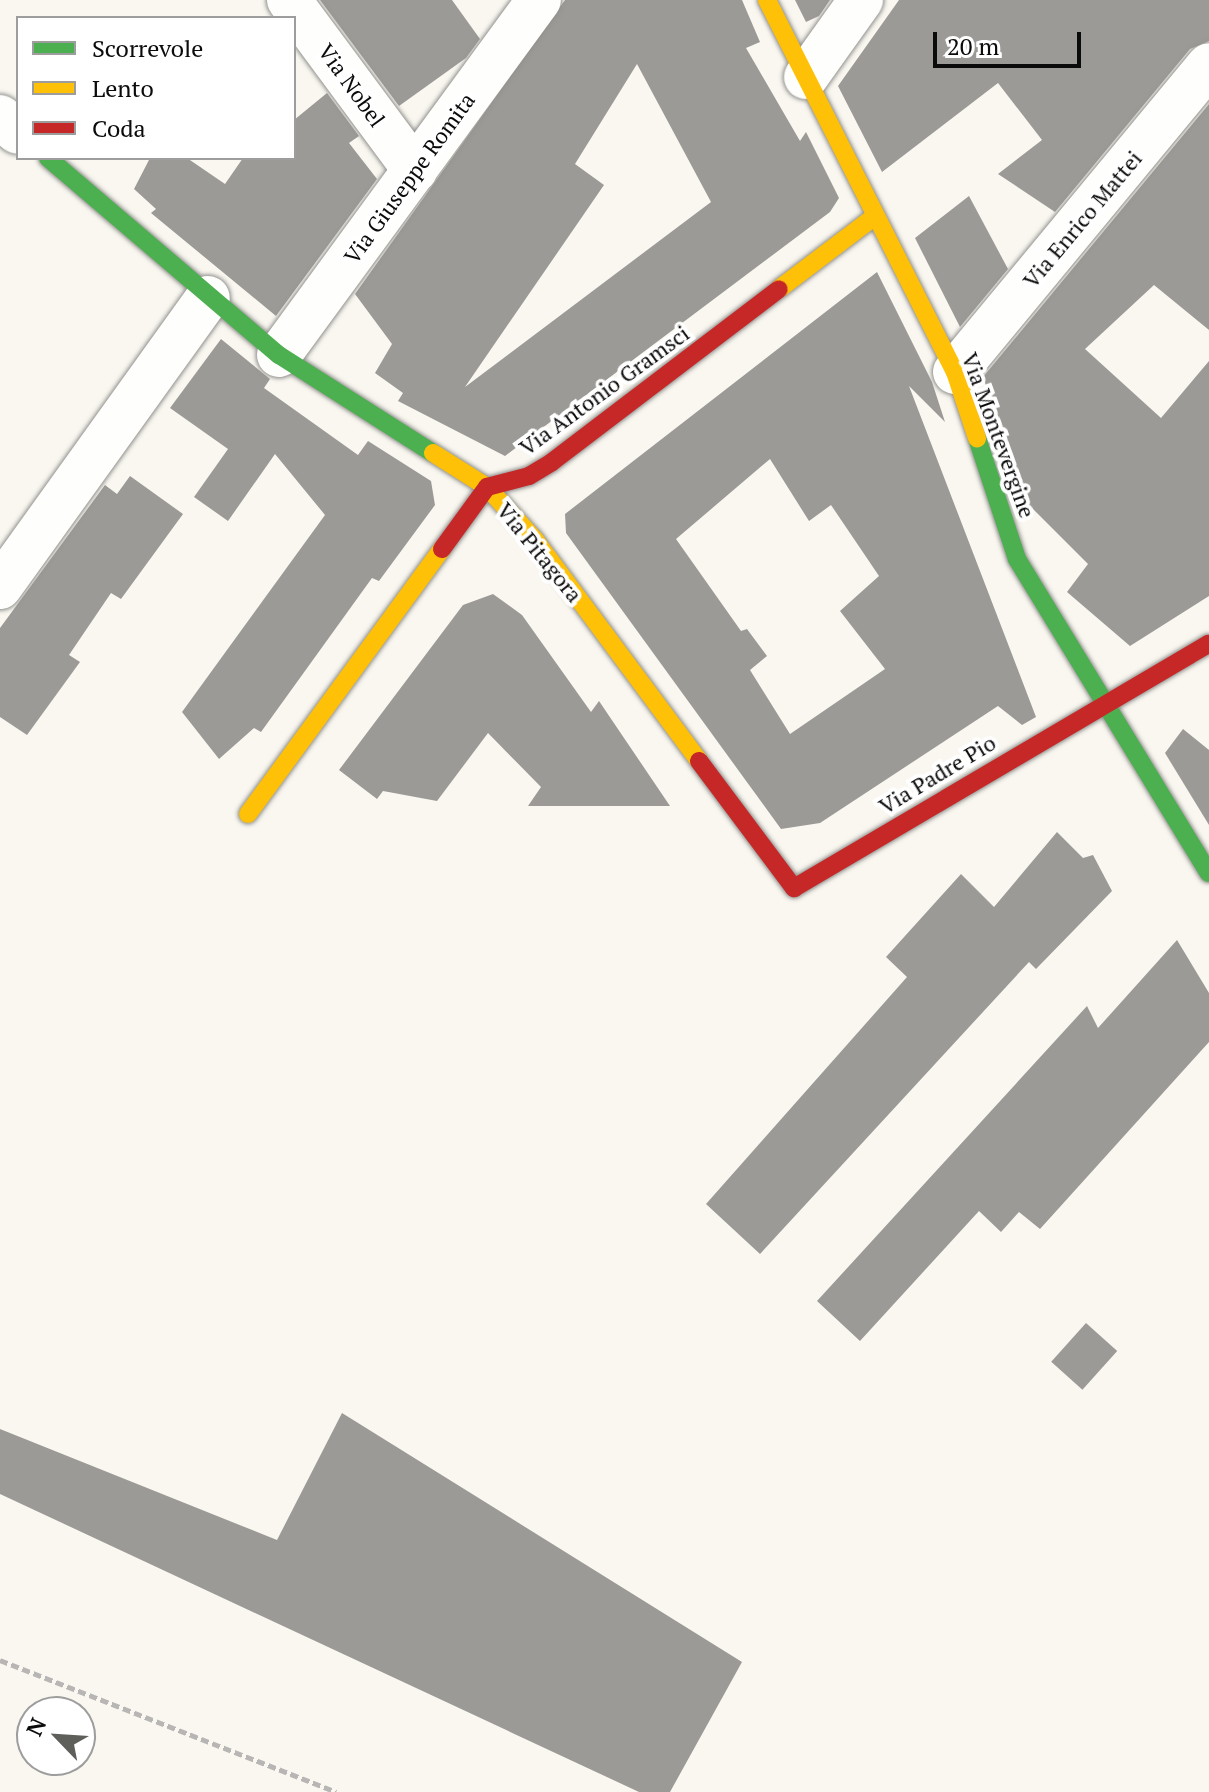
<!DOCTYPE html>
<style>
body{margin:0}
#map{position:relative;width:1209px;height:1792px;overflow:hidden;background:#f9f7f0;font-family:"PT Serif",serif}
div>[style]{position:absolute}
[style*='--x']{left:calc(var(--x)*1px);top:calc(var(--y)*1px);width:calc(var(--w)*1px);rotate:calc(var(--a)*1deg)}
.building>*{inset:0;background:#9c9a96;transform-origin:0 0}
.path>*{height:5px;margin-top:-2.5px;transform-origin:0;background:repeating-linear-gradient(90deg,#b7b6b5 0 8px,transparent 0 12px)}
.roads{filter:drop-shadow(0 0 2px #92918e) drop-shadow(0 0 2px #92918e)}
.street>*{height:44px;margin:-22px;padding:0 22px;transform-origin:22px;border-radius:22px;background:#fefefd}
.fast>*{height:18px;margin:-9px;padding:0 9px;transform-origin:9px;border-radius:9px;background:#4caf50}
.slow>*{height:18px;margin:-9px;padding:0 9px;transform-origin:9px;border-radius:9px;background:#ffc107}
.jam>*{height:18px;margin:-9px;padding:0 9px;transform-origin:9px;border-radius:9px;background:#c62828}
span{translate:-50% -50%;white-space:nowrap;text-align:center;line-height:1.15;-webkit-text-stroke:8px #fff;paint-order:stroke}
.street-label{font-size:22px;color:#0b0b0b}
.legend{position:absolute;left:16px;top:16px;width:280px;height:144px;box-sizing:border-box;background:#fff;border:2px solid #9d9d9d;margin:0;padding:10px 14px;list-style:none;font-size:24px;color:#0b0b0b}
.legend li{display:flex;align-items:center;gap:16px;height:40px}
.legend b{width:40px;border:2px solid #9d9d9d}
.north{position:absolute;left:16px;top:1696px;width:80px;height:80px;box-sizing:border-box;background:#fff;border:2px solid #9d9d9d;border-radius:50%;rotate:295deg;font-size:22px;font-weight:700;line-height:32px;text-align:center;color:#0b0b0b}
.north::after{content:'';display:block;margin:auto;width:28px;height:36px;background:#5e5e5b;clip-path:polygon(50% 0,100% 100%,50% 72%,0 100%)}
.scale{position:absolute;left:933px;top:32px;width:148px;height:36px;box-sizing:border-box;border:4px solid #0b0b0b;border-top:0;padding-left:10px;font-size:24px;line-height:28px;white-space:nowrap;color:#0b0b0b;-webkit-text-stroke:6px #fff;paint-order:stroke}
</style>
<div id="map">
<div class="building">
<div style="clip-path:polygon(320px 0,452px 0,480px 39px,466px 58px,399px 106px)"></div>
<div style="clip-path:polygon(evenodd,565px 0,742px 0,760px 42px,746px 48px,800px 141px,806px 132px,839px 198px,830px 212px,505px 456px,398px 401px,403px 393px,375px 373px,392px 344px,355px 294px,565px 0,637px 64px,711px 202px,465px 387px,604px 185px,575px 164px,637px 64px)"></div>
<div style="clip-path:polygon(795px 0,830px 0,819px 16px,806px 22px)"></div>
<div style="clip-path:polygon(899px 0,1209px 0,1209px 41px,1190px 49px,1055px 212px,998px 174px,1042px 140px,998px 83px,882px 172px,838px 86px)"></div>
<div style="clip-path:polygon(327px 93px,359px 136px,349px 143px,377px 179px,276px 316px,151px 213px,156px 209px,134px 189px,150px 158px,187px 158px,225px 184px,243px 158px,294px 158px,294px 120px)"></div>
<div style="clip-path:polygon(1209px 104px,1209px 330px,1154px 285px,1085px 349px,1161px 418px,1209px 361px,1209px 596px,1130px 646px,1067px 592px,1088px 564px,1024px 500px,983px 377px)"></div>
<div style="clip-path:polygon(969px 196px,1008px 269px,960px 327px,915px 238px)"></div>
<div style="clip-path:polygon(evenodd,877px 272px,932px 382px,945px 422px,909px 386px,1036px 717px,1022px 725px,998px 706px,820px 823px,781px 829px,566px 533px,565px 514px,877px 272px,770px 459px,809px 521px,831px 505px,879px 576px,840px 611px,885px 669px,790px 734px,750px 670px,767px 656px,747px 629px,741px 631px,676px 539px,770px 459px)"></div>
<div style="clip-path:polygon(221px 339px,270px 379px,264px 388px,358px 455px,368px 441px,431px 481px,435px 505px,379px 581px,372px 578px,261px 732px,254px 728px,219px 759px,182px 712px,325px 515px,275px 454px,228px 521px,194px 497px,228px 449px,170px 408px)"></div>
<div style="clip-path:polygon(130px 476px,183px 514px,121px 599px,111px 593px,69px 655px,80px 662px,27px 735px,0 717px,0 628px,105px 485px,117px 494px)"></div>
<div style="clip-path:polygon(493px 594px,522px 615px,591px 712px,599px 701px,670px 806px,528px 806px,541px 787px,488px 733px,437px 801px,383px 791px,377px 799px,339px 770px,463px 605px)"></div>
<div style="clip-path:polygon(1183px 729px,1209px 750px,1209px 825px,1165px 753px)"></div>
<div style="clip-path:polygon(1057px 832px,1083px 858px,1093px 855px,1112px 891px,1036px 969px,1029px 962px,760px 1254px,706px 1204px,907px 977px,886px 957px,961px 874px,994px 907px)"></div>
<div style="clip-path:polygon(1177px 940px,1209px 993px,1209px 1042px,1040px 1229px,1019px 1212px,1001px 1232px,979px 1211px,860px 1341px,817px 1301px,1087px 1006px,1098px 1028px)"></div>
<div style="left:1086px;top:1323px;width:42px;height:52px;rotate:42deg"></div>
<div style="clip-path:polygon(342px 1413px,742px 1662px,670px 1792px,639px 1792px,0 1494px,0 1429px,277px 1540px)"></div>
</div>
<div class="path">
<div style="--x:0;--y:1660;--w:361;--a:21.4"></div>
</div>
<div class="roads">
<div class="street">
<div style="--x:289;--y:0;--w:212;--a:53.5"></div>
<div style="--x:806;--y:77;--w:95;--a:-54.5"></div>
<div style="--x:0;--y:117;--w:23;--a:40"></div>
<div style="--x:279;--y:355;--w:440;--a:-53.8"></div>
<div style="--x:955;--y:372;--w:398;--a:-50.4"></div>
<div style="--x:0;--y:587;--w:356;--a:-54.3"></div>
</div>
<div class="fast">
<div style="--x:48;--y:158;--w:304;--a:40.5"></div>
<div style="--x:279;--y:355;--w:183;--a:32.5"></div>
<div style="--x:977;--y:438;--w:127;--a:71.7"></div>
<div style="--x:1017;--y:559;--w:368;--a:58.6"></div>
</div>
<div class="slow">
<div style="--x:767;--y:0;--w:417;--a:63.2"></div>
<div style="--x:955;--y:372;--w:70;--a:71.6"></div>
<div style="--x:779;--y:289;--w:119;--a:-37.2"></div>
<div style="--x:433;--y:453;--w:64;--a:32.2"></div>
<div style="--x:487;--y:487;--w:72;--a:47.8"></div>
<div style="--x:535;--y:540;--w:275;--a:53.4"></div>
<div style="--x:248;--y:814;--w:328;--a:-53.8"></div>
</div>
<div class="jam">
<div style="--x:442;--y:549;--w:77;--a:-54"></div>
<div style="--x:487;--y:487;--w:43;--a:-14.7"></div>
<div style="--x:529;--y:476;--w:27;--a:-31"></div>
<div style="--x:552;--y:462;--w:285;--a:-37.3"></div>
<div style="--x:699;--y:761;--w:159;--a:53.2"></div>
<div style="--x:794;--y:888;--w:481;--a:-30.5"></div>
</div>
</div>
<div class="street-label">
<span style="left:352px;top:85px;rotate:54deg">Via Nobel</span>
<span style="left:409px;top:178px;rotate:-54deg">Via Giuseppe Romita</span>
<span style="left:1082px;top:219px;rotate:-50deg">Via Enrico Mattei</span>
<span style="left:604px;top:390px;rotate:-36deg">Via Antonio Gramsci</span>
<span style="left:999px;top:435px;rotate:70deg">Via Montevergine</span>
<span style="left:540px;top:552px;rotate:51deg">Via Pitagora</span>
<span style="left:937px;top:774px;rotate:-31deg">Via Padre Pio</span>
</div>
<ul class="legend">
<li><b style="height:10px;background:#4caf50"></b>Scorrevole</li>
<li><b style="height:10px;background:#ffc107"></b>Lento</li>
<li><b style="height:10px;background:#c62828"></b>Coda</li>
</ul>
<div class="north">N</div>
<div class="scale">20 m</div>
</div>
